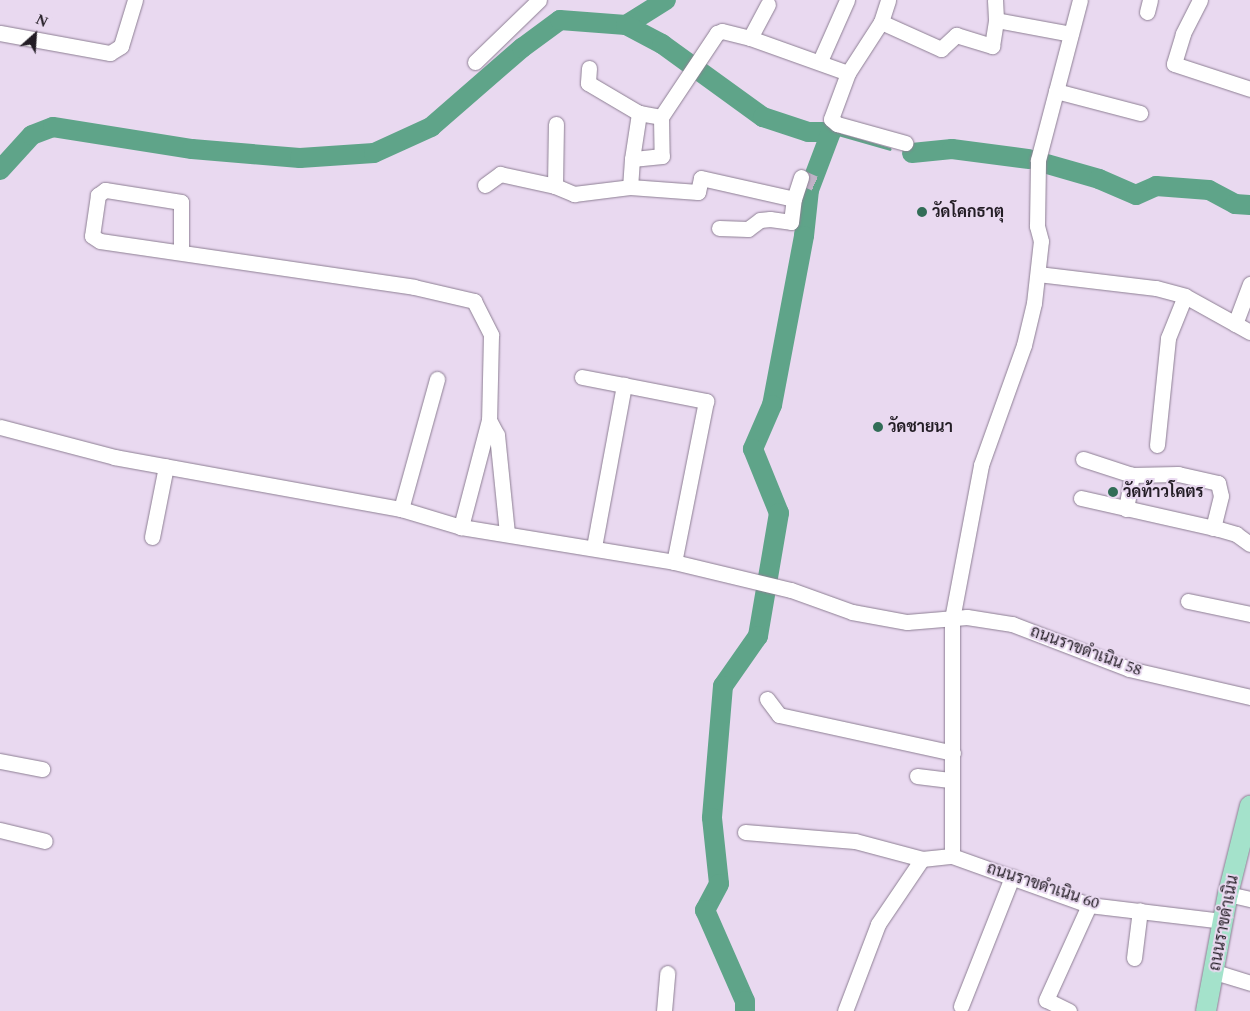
<!DOCTYPE html>
<meta charset="utf-8">
<style>
body{margin:0}
#map{position:relative;width:1250px;height:1011px;overflow:hidden;background:#e9d9f0;font-family:Spectral,Sarabun,serif}
div>[style]{position:absolute}
[style*='--x']{left:calc(var(--x)*1px);top:calc(var(--y)*1px);width:calc(var(--w)*1px);rotate:calc(var(--a)*1deg)}
.stream>*{height:3px;margin:-1.5px;padding:0 1.5px;transform-origin:1.5px;border-radius:1.5px;background:#5fa489}
.river>*{height:20px;margin:-10px;padding:0 10px;transform-origin:10px;border-radius:10px;background:#5fa489}
.minor-tunnel>*{height:15px;margin-top:-7.5px;transform-origin:0;background:repeating-linear-gradient(90deg,#c1b3c7 0 15px,transparent 0 23px)}
.roads{filter:drop-shadow(0 0 1px #8d7f93) drop-shadow(0 0 1px #8d7f93)}
.minor>*{height:15px;margin:-7.5px;padding:0 7.5px;transform-origin:7.5px;border-radius:7.5px;background:#fff}
.major>*{height:20px;margin:-10px;padding:0 10px;transform-origin:10px;border-radius:10px;background:#a4e2cb}
.dots>*{width:14px;height:14px;translate:-50% -50%;box-sizing:border-box;border:2px solid #e9d9f0;border-radius:50%}
span{translate:-50% -50%;white-space:nowrap;text-align:center;line-height:1.15;-webkit-text-stroke:4px #e9d9f0;paint-order:stroke}
.poi-label{font-size:16px;color:#231d25;font-weight:700}
.left{translate:0 -50%;text-align:left}
.street-label{font-size:16px;color:#231d25}
.north{position:absolute;left:10px;top:10px;width:50px;height:50px;-webkit-text-stroke:4px #e9d9f0;paint-order:stroke;rotate:26deg;font-size:14px;font-weight:700;line-height:20px;text-align:center;color:#231d25}
.north::after{content:'';display:block;margin:auto;width:18px;height:22px;background:#231d25;clip-path:polygon(50% 0,100% 100%,50% 72%,0 100%)}
</style>
<div id="map">
<div class="stream">
<div style="--x:831;--y:132;--w:61;--a:16.1"></div>
</div>
<div class="river">
<div style="--x:626;--y:25;--w:47;--a:-32"></div>
<div style="--x:912;--y:153;--w:40;--a:-5.7"></div>
<div style="--x:952;--y:149;--w:78;--a:7.4"></div>
<div style="--x:1047;--y:164;--w:54;--a:16.1"></div>
<div style="--x:1099;--y:179;--w:40;--a:23.4"></div>
<div style="--x:1136;--y:195;--w:22;--a:-24"></div>
<div style="--x:1156;--y:186;--w:53;--a:4.3"></div>
<div style="--x:1209;--y:190;--w:30;--a:28"></div>
<div style="--x:1235;--y:204;--w:15;--a:4"></div>
<div style="--x:0;--y:170;--w:47;--a:-47.6"></div>
<div style="--x:32;--y:135;--w:22;--a:-21"></div>
<div style="--x:53;--y:127;--w:141;--a:9"></div>
<div style="--x:192;--y:149;--w:108;--a:4.8"></div>
<div style="--x:300;--y:158;--w:74;--a:-3.9"></div>
<div style="--x:374;--y:153;--w:63;--a:-24.5"></div>
<div style="--x:431;--y:127;--w:121;--a:-41"></div>
<div style="--x:522;--y:48;--w:47;--a:-36.4"></div>
<div style="--x:560;--y:20;--w:66;--a:4.3"></div>
<div style="--x:626;--y:25;--w:41;--a:27.8"></div>
<div style="--x:662;--y:44;--w:125;--a:35.9"></div>
<div style="--x:763;--y:117;--w:47;--a:18.4"></div>
<div style="--x:808;--y:132;--w:23;--a:0"></div>
<div style="--x:831;--y:132;--w:62;--a:110.8"></div>
<div style="--x:809;--y:190;--w:46;--a:96.2"></div>
<div style="--x:804;--y:236;--w:172;--a:100.7"></div>
<div style="--x:772;--y:405;--w:48;--a:113.4"></div>
<div style="--x:753;--y:449;--w:69;--a:67.9"></div>
<div style="--x:779;--y:513;--w:125;--a:99.7"></div>
<div style="--x:758;--y:636;--w:61;--a:125"></div>
<div style="--x:723;--y:686;--w:132;--a:94.8"></div>
<div style="--x:712;--y:818;--w:66;--a:83.9"></div>
<div style="--x:719;--y:884;--w:30;--a:118"></div>
<div style="--x:705;--y:910;--w:99;--a:66.3"></div>
<div style="--x:745;--y:1001;--w:10;--a:90"></div>
</div>
<div class="minor-tunnel">
<div style="--x:801;--y:177;--w:22;--a:24"></div>
</div>
<div class="roads">
<div class="minor">
<div style="--x:995;--y:0;--w:20;--a:87"></div>
<div style="--x:996;--y:20;--w:76;--a:10.6"></div>
<div style="--x:1200;--y:0;--w:38;--a:117"></div>
<div style="--x:1183;--y:34;--w:31;--a:107"></div>
<div style="--x:1174;--y:64;--w:80;--a:18.2"></div>
<div style="--x:1147;--y:12;--w:12;--a:-76"></div>
<div style="--x:881;--y:22;--w:66;--a:24.2"></div>
<div style="--x:941;--y:49;--w:21;--a:-43"></div>
<div style="--x:956;--y:35;--w:38;--a:17"></div>
<div style="--x:992;--y:46;--w:26;--a:-81"></div>
<div style="--x:0;--y:33;--w:112;--a:10.3"></div>
<div style="--x:110;--y:53;--w:13;--a:-32"></div>
<div style="--x:121;--y:46;--w:48;--a:-73.1"></div>
<div style="--x:750;--y:38;--w:38;--a:-62"></div>
<div style="--x:820;--y:61;--w:67;--a:-66.1"></div>
<div style="--x:475;--y:62;--w:89;--a:-44.1"></div>
<div style="--x:589;--y:68;--w:15;--a:94"></div>
<div style="--x:588;--y:83;--w:59;--a:30.5"></div>
<div style="--x:848;--y:73;--w:49;--a:110.3"></div>
<div style="--x:831;--y:119;--w:8;--a:40"></div>
<div style="--x:837;--y:124;--w:71;--a:15.6"></div>
<div style="--x:1056;--y:91;--w:87;--a:14.7"></div>
<div style="--x:661;--y:117;--w:101;--a:-56.3"></div>
<div style="--x:717;--y:33;--w:5;--a:-22"></div>
<div style="--x:722;--y:31;--w:29;--a:14"></div>
<div style="--x:750;--y:38;--w:104;--a:19.7"></div>
<div style="--x:848;--y:73;--w:61;--a:-57.1"></div>
<div style="--x:881;--y:22;--w:23;--a:-72"></div>
<div style="--x:632;--y:159;--w:47;--a:-81.3"></div>
<div style="--x:639;--y:113;--w:22;--a:10"></div>
<div style="--x:661;--y:117;--w:39;--a:89"></div>
<div style="--x:662;--y:156;--w:30;--a:174"></div>
<div style="--x:632;--y:159;--w:28;--a:94"></div>
<div style="--x:630;--y:187;--w:68;--a:4.2"></div>
<div style="--x:698;--y:192;--w:14;--a:-78"></div>
<div style="--x:701;--y:178;--w:95;--a:12.7"></div>
<div style="--x:794;--y:199;--w:23;--a:-72"></div>
<div style="--x:485;--y:185;--w:19;--a:-36"></div>
<div style="--x:500;--y:174;--w:56;--a:12.3"></div>
<div style="--x:555;--y:186;--w:21;--a:23"></div>
<div style="--x:574;--y:194;--w:56;--a:-7.1"></div>
<div style="--x:555;--y:186;--w:62;--a:-89.1"></div>
<div style="--x:719;--y:228;--w:29;--a:2"></div>
<div style="--x:748;--y:229;--w:15;--a:-37"></div>
<div style="--x:760;--y:220;--w:10;--a:-6"></div>
<div style="--x:770;--y:219;--w:21;--a:8"></div>
<div style="--x:791;--y:222;--w:23;--a:-83"></div>
<div style="--x:181;--y:252;--w:50;--a:-90"></div>
<div style="--x:181;--y:202;--w:77;--a:-171"></div>
<div style="--x:105;--y:190;--w:9;--a:144"></div>
<div style="--x:98;--y:195;--w:41;--a:98.3"></div>
<div style="--x:92;--y:236;--w:9;--a:32"></div>
<div style="--x:100;--y:241;--w:317;--a:8.3"></div>
<div style="--x:414;--y:287;--w:62;--a:13.1"></div>
<div style="--x:474;--y:301;--w:38;--a:63"></div>
<div style="--x:491;--y:335;--w:85;--a:91.3"></div>
<div style="--x:489;--y:420;--w:111;--a:104.7"></div>
<div style="--x:1038;--y:274;--w:119;--a:6.8"></div>
<div style="--x:1156;--y:288;--w:30;--a:15"></div>
<div style="--x:1185;--y:296;--w:74;--a:29"></div>
<div style="--x:1235;--y:324;--w:43;--a:-69.4"></div>
<div style="--x:582;--y:377;--w:43;--a:10.8"></div>
<div style="--x:489;--y:420;--w:17;--a:62"></div>
<div style="--x:497;--y:435;--w:99;--a:84.2"></div>
<div style="--x:0;--y:427;--w:118;--a:14.7"></div>
<div style="--x:114;--y:457;--w:292;--a:10.3"></div>
<div style="--x:401;--y:509;--w:63;--a:16.7"></div>
<div style="--x:461;--y:527;--w:216;--a:9.3"></div>
<div style="--x:674;--y:562;--w:120;--a:13.5"></div>
<div style="--x:791;--y:590;--w:65;--a:19.8"></div>
<div style="--x:852;--y:612;--w:56;--a:10.3"></div>
<div style="--x:907;--y:622;--w:60;--a:-4.8"></div>
<div style="--x:967;--y:617;--w:46;--a:8.8"></div>
<div style="--x:1012;--y:624;--w:125;--a:21"></div>
<div style="--x:1129;--y:669;--w:124;--a:13"></div>
<div style="--x:1157;--y:445;--w:108;--a:-84.1"></div>
<div style="--x:1168;--y:338;--w:45;--a:-68"></div>
<div style="--x:1083;--y:459;--w:52;--a:18.1"></div>
<div style="--x:1132;--y:475;--w:46;--a:-1.2"></div>
<div style="--x:1178;--y:474;--w:41;--a:12.7"></div>
<div style="--x:1218;--y:483;--w:13;--a:77"></div>
<div style="--x:1221;--y:496;--w:33;--a:104"></div>
<div style="--x:1081;--y:498;--w:141;--a:12.7"></div>
<div style="--x:1219;--y:529;--w:18;--a:16"></div>
<div style="--x:1236;--y:534;--w:17;--a:36"></div>
<div style="--x:401;--y:509;--w:135;--a:-74.5"></div>
<div style="--x:1126;--y:509;--w:35;--a:-80"></div>
<div style="--x:152;--y:537;--w:72;--a:-78.8"></div>
<div style="--x:594;--y:547;--w:165;--a:-79.5"></div>
<div style="--x:624;--y:385;--w:84;--a:11"></div>
<div style="--x:706;--y:401;--w:164;--a:101.2"></div>
<div style="--x:1188;--y:601;--w:63;--a:11.8"></div>
<div style="--x:767;--y:699;--w:20;--a:53"></div>
<div style="--x:779;--y:715;--w:178;--a:12.3"></div>
<div style="--x:0;--y:761;--w:43;--a:10.8"></div>
<div style="--x:917;--y:776;--w:35;--a:7"></div>
<div style="--x:0;--y:830;--w:46;--a:13.7"></div>
<div style="--x:745;--y:832;--w:110;--a:4.7"></div>
<div style="--x:855;--y:841;--w:69;--a:15"></div>
<div style="--x:922;--y:859;--w:30;--a:-6"></div>
<div style="--x:952;--y:856;--w:145;--a:19.7"></div>
<div style="--x:1089;--y:905;--w:136;--a:6.8"></div>
<div style="--x:952;--y:856;--w:237;--a:-90"></div>
<div style="--x:952;--y:619;--w:157;--a:-79.3"></div>
<div style="--x:981;--y:465;--w:127;--a:-70.3"></div>
<div style="--x:1024;--y:345;--w:43;--a:-76.6"></div>
<div style="--x:1034;--y:303;--w:62;--a:-83.6"></div>
<div style="--x:1041;--y:241;--w:16;--a:-105"></div>
<div style="--x:1037;--y:226;--w:66;--a:-89.1"></div>
<div style="--x:1038;--y:160;--w:165;--a:-75.3"></div>
<div style="--x:1228;--y:894;--w:23;--a:13"></div>
<div style="--x:1134;--y:958;--w:48;--a:-82.9"></div>
<div style="--x:1215;--y:972;--w:37;--a:17"></div>
<div style="--x:961;--y:1006;--w:139;--a:-68.4"></div>
<div style="--x:664;--y:1011;--w:38;--a:-85"></div>
<div style="--x:845;--y:1011;--w:93;--a:-69.2"></div>
<div style="--x:878;--y:924;--w:78;--a:-55.9"></div>
<div style="--x:1069;--y:1011;--w:25;--a:-154"></div>
<div style="--x:1046;--y:1000;--w:104;--a:-65.6"></div>
</div>
<div class="major">
<div style="--x:1206;--y:1011;--w:119;--a:-79.4"></div>
<div style="--x:1228;--y:894;--w:91;--a:-76"></div>
</div>
</div>
<div class="dots">
<div style="left:922px;top:212px;background:#326d57"></div>
<div style="left:878px;top:427px;background:#326d57"></div>
<div style="left:1113px;top:492px;background:#326d57"></div>
</div>
<div class="poi-label">
<span class="left" style="left:932px;top:212px">วัดโคกธาตุ</span>
<span class="left" style="left:888px;top:427px">วัดชายนา</span>
<span class="left" style="left:1123px;top:492px">วัดท้าวโคตร</span>
</div>
<div class="street-label">
<span style="left:1086px;top:651px;rotate:20deg">ถนนราขดำเนิน 58</span>
<span style="left:1043px;top:886px;rotate:18deg">ถนนราขดำเนิน 60</span>
<span style="left:1224px;top:923px;rotate:-79deg">ถนนราขดำเนิน</span>
</div>
<div class="north">N</div>
</div>
